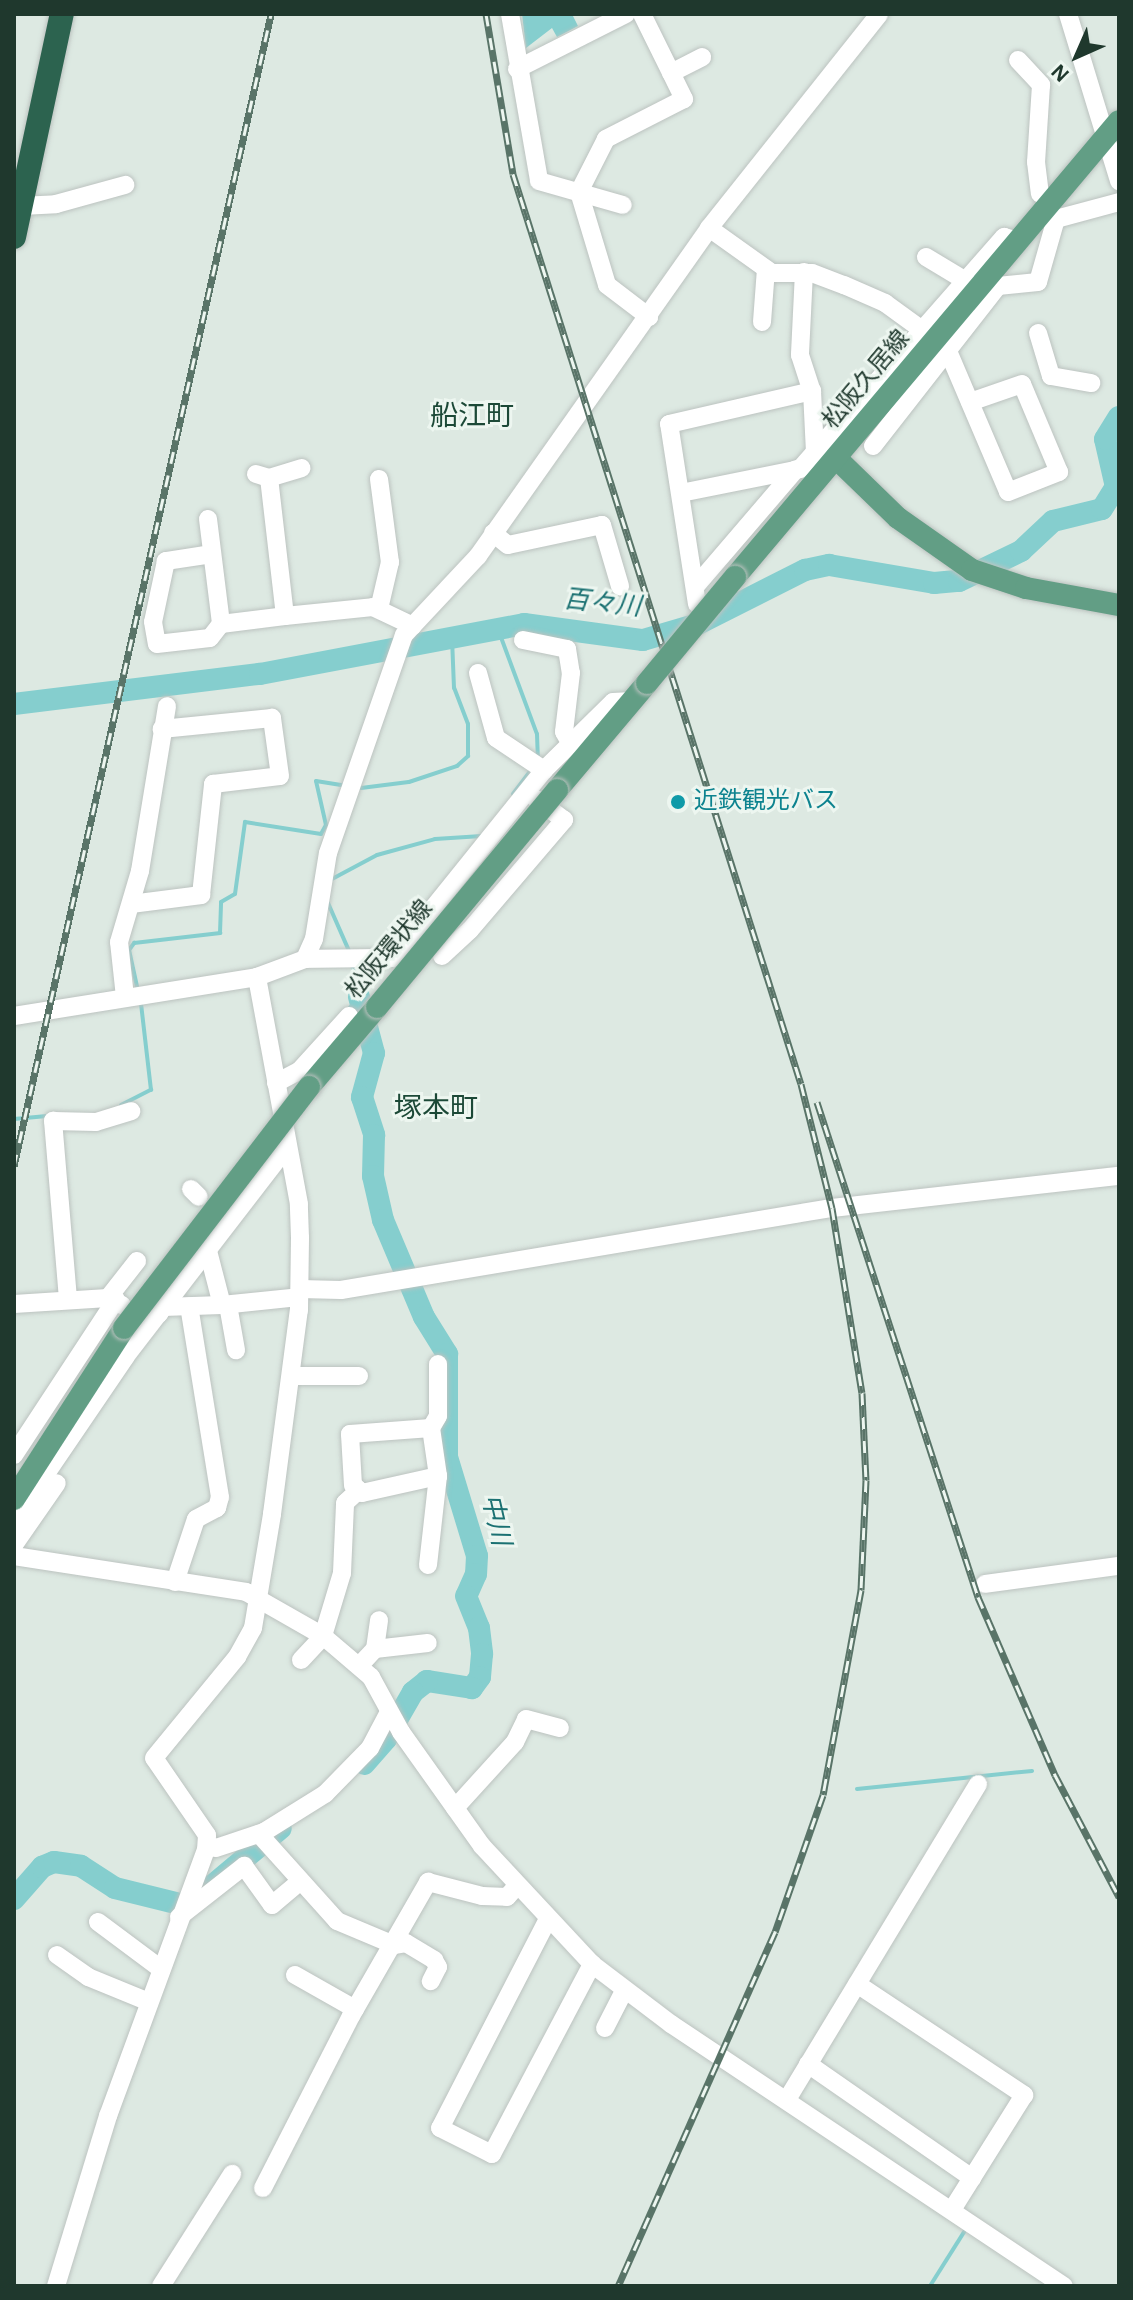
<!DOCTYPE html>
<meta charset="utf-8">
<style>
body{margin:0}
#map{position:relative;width:1133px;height:2300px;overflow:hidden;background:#dde9e2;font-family:"Alegreya Sans","Noto Sans JP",sans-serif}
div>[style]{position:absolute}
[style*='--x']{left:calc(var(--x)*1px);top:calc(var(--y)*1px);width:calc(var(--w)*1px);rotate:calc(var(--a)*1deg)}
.water>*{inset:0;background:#85cece}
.stream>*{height:4px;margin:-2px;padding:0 2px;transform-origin:2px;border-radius:2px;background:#85cece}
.river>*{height:22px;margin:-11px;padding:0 11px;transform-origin:11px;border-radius:11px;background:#85cece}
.roads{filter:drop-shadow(0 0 2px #bcc3c0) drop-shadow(0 0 2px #bcc3c0)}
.minor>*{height:18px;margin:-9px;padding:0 9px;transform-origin:9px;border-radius:9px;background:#fff}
.major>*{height:22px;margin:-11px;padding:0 11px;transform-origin:11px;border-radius:11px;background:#629e85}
.highway>*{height:24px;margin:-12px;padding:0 12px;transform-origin:12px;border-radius:12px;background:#2c634f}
.rail>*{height:7px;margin-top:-3.5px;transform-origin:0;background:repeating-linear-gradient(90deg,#edf6f0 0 12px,#597468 0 24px);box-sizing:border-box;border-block:2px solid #597468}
.bridges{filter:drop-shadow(0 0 2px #bcc3c0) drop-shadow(0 0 2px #bcc3c0)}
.major-bridge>*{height:22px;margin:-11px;padding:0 11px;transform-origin:11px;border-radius:11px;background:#629e85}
.dots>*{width:22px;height:22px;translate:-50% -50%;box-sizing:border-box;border:4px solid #edf6f0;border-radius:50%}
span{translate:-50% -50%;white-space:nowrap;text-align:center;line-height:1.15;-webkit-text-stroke:6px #edf6f0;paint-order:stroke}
.street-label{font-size:24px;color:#1f382d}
.culture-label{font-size:24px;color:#0d838f}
.left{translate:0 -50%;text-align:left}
.water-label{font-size:26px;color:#1b7172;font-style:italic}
.quarter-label{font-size:28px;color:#1c4937}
.frame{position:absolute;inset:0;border:16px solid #1f382d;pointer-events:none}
.north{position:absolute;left:1037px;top:16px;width:80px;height:80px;-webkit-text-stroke:6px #edf6f0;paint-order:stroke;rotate:225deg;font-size:22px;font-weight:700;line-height:32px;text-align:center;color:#1f382d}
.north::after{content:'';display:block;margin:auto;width:28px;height:36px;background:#1f382d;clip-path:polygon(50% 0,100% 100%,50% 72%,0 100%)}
</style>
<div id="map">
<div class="water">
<div style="clip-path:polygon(522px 14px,572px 14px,578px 26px,557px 37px,552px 28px,526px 48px)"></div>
</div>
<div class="stream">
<div style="--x:499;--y:632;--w:109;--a:69.6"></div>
<div style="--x:537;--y:734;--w:24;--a:88"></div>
<div style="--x:361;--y:788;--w:48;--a:-7.1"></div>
<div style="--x:409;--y:782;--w:51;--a:-18.4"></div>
<div style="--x:457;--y:766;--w:15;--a:-42"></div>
<div style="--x:468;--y:756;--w:32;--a:-90"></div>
<div style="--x:468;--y:724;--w:39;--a:-111"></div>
<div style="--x:454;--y:688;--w:49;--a:-92.3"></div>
<div style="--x:513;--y:794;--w:31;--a:-53"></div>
<div style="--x:332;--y:879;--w:51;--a:-28.1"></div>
<div style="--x:377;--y:855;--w:60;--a:-15.4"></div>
<div style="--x:435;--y:839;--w:47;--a:-3.7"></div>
<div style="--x:328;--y:903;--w:55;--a:66.3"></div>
<div style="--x:138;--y:991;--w:42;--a:-102.4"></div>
<div style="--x:129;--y:950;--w:9;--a:-54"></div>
<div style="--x:134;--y:943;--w:87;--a:-6.6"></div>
<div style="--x:220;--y:933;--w:31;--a:-88"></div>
<div style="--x:221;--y:902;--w:16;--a:-30"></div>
<div style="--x:235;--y:894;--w:73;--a:-82.1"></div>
<div style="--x:245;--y:822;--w:77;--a:9"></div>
<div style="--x:321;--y:834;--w:10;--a:-61"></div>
<div style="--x:326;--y:825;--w:45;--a:-102.8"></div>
<div style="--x:316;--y:781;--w:30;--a:9"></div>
<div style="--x:347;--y:1011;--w:18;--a:-49"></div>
<div style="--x:359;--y:997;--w:33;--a:-102"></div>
<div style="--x:121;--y:1105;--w:34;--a:-27"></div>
<div style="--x:151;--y:1090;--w:88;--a:-96.6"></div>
<div style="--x:14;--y:1119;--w:36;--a:-5"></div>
<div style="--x:857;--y:1789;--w:176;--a:-5.9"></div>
<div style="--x:930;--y:2286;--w:64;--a:-57.8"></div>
</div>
<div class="river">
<div style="--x:14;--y:704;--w:248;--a:-7"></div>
<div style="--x:260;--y:674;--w:269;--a:-10.7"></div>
<div style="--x:524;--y:624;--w:120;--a:7.7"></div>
<div style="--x:643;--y:640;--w:57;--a:-16.2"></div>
<div style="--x:698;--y:624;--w:120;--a:-26.8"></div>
<div style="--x:805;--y:570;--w:25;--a:-12"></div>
<div style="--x:829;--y:565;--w:107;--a:9.7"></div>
<div style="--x:934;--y:583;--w:25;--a:-5"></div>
<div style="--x:959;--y:581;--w:69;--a:-25.8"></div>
<div style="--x:1021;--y:551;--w:44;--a:-43.2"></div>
<div style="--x:1053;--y:521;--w:50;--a:-13.8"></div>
<div style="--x:1102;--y:509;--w:26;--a:-58"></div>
<div style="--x:1116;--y:487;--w:49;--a:-102.9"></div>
<div style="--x:1105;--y:439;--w:26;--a:-58"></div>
<div style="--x:359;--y:997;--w:58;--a:75"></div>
<div style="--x:374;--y:1053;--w:46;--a:105.3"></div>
<div style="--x:362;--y:1097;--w:40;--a:72"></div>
<div style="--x:374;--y:1135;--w:41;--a:91.4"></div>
<div style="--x:373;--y:1176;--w:45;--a:77.2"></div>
<div style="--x:383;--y:1220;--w:105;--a:67.1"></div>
<div style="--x:424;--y:1317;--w:44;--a:58.1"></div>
<div style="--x:447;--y:1354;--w:103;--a:90"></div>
<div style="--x:447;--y:1457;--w:103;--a:73.1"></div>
<div style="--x:477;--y:1556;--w:18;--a:93"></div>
<div style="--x:476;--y:1574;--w:24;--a:114"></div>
<div style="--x:466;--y:1596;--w:35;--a:68"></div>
<div style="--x:479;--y:1628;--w:26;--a:83"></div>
<div style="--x:482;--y:1654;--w:23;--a:95"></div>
<div style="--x:480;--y:1677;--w:14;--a:126"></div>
<div style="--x:472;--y:1688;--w:46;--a:-171.2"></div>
<div style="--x:427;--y:1681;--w:18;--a:142"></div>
<div style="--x:413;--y:1692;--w:54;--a:119.9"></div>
<div style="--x:386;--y:1739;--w:33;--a:131"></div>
<div style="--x:14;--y:1899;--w:43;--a:-48.8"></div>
<div style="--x:42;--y:1867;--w:13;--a:-23"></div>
<div style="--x:54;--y:1862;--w:27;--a:8"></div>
<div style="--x:81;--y:1866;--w:40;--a:32.9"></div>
<div style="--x:115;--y:1888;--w:75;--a:13.9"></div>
<div style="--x:188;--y:1906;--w:121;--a:-40"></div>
</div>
<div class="roads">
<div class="minor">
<div style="--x:510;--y:14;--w:169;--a:80.1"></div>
<div style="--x:539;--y:181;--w:87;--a:15.9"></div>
<div style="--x:642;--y:14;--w:95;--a:63.7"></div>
<div style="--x:684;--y:99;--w:88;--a:152.9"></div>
<div style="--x:606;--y:139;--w:59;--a:117"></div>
<div style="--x:579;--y:192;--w:97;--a:73.2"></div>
<div style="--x:607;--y:285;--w:53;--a:37.3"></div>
<div style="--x:1068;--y:14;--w:175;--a:73"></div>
<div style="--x:1018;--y:60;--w:34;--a:47"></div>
<div style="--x:1041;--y:85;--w:77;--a:93.7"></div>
<div style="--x:1036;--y:162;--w:32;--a:83"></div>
<div style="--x:517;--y:69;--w:122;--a:-26.8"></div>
<div style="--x:671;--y:73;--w:35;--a:-27"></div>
<div style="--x:21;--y:206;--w:35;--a:-3"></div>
<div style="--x:56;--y:204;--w:72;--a:-15.4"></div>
<div style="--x:709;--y:228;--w:77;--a:35.5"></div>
<div style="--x:772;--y:273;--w:40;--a:0"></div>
<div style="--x:812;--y:273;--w:34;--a:21"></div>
<div style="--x:844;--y:285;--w:45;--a:23.7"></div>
<div style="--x:885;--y:303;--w:46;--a:36.1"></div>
<div style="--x:926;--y:257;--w:47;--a:31"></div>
<div style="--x:804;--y:272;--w:83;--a:92.8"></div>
<div style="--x:800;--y:355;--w:38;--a:72"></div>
<div style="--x:762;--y:322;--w:53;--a:-85.7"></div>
<div style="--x:1038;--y:333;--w:45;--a:73.2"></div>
<div style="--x:1051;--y:376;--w:41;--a:9.9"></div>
<div style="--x:948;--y:351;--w:153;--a:66.9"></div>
<div style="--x:1008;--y:492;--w:55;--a:-21.4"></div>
<div style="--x:1059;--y:472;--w:95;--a:-112.8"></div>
<div style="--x:1022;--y:384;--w:55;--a:160.9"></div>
<div style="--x:873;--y:446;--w:203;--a:-52"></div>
<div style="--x:998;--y:286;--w:40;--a:-5.7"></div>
<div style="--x:1038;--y:282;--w:66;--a:-74.1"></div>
<div style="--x:1056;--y:219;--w:65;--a:-15.1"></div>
<div style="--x:256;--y:474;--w:14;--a:17"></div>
<div style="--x:269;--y:478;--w:34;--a:-17"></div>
<div style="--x:379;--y:479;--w:84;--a:82.5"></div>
<div style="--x:390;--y:562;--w:48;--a:103.2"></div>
<div style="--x:681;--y:493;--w:121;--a:-11.4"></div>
<div style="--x:800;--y:469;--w:309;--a:-48.7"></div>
<div style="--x:1004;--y:237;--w:15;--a:16"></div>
<div style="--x:208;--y:519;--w:106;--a:82.9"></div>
<div style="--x:493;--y:533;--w:19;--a:39"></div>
<div style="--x:508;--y:545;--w:96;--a:-12"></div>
<div style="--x:602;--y:525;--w:64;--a:73.6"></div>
<div style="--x:212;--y:554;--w:47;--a:171.3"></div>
<div style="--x:166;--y:561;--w:62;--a:102"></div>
<div style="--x:153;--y:622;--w:22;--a:80"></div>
<div style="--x:157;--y:644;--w:53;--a:-6.5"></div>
<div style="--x:210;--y:638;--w:18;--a:-52"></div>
<div style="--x:221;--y:624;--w:64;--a:-7.1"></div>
<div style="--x:285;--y:616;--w:139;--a:-96.6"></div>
<div style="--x:695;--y:587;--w:155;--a:-49.4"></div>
<div style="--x:697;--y:604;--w:182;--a:-98.8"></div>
<div style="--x:669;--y:424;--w:147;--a:-13"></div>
<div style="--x:812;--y:391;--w:61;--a:87.2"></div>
<div style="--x:285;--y:616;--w:88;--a:-5.8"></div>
<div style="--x:373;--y:607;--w:44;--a:25.4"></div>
<div style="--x:523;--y:640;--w:45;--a:11.6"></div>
<div style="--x:567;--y:649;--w:24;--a:81"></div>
<div style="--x:571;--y:673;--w:59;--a:96.8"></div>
<div style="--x:564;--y:732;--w:14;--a:60"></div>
<div style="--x:478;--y:673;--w:67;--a:74.5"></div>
<div style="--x:496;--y:738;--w:58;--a:33.7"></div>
<div style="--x:131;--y:904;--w:71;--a:-7.3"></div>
<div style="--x:201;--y:895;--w:112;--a:-83.8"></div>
<div style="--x:213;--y:784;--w:67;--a:-6.8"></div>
<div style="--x:280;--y:776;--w:59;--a:-97.9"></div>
<div style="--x:272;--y:718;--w:111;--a:174.3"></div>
<div style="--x:442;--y:956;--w:38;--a:-43"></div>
<div style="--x:470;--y:930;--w:145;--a:-49.5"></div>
<div style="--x:564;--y:820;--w:35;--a:-143"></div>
<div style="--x:305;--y:959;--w:88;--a:-0.7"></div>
<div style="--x:393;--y:958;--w:241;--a:-51.2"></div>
<div style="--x:544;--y:770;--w:97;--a:-44.6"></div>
<div style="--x:613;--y:702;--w:19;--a:-3"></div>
<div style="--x:125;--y:997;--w:55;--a:-96.2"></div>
<div style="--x:119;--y:942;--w:74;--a:-73.5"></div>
<div style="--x:140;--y:871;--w:167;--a:-80.7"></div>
<div style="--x:14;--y:1016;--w:246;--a:-9.1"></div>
<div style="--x:257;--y:977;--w:51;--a:-20.6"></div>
<div style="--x:305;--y:959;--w:22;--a:-66"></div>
<div style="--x:314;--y:939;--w:87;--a:-80.8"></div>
<div style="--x:328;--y:853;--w:231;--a:-70.8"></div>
<div style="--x:404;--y:635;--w:108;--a:-46.9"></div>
<div style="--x:478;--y:556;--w:401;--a:-54.8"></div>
<div style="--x:709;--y:228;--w:273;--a:-51.5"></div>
<div style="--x:276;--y:1083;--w:27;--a:-28"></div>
<div style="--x:300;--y:1070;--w:73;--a:-47.8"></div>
<div style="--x:191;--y:1189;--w:11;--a:45"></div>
<div style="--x:300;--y:1289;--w:41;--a:1.4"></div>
<div style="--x:341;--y:1290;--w:498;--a:-9.5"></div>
<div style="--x:832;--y:1208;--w:289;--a:-6.4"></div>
<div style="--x:108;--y:1298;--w:47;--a:-51.9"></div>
<div style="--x:68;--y:1299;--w:179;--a:-94.8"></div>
<div style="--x:53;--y:1121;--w:43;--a:1.3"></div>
<div style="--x:96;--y:1122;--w:37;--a:-17"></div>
<div style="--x:14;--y:1304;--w:94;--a:-3.7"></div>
<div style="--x:108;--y:1298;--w:16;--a:27"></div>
<div style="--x:222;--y:1305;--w:77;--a:-5.9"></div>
<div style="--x:228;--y:1305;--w:46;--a:79.9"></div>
<div style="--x:159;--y:1314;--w:8;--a:-60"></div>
<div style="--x:163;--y:1307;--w:59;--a:-1.9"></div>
<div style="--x:222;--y:1305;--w:64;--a:-104.5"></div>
<div style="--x:291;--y:1376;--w:68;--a:0"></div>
<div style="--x:431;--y:1428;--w:49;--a:81.7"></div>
<div style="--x:438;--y:1476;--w:78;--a:167.4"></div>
<div style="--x:362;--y:1493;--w:12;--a:-138"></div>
<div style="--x:353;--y:1485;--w:51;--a:-93.4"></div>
<div style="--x:350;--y:1434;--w:81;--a:-4.2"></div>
<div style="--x:431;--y:1428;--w:14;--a:-60"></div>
<div style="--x:438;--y:1416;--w:52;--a:-90"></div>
<div style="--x:14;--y:1455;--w:186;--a:-56.7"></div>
<div style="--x:14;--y:1521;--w:199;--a:-55.8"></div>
<div style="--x:126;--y:1356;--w:262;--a:-52.4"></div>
<div style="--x:14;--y:1545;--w:75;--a:-55.3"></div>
<div style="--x:14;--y:1556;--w:235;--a:8.8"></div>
<div style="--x:246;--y:1592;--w:89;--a:29.7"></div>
<div style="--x:323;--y:1636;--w:63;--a:40.5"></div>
<div style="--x:371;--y:1677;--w:63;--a:61.4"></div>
<div style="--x:401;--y:1732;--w:140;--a:54.6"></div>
<div style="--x:482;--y:1846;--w:161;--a:47"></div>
<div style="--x:592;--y:1964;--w:99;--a:37.2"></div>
<div style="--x:671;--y:2024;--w:472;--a:33.7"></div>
<div style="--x:428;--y:1565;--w:90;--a:-83.6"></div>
<div style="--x:175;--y:1582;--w:66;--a:-71.6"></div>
<div style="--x:196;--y:1519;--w:24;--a:-28"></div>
<div style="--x:217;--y:1508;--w:11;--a:-75"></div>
<div style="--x:220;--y:1497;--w:193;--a:-99.2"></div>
<div style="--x:985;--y:1584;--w:135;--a:-7.7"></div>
<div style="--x:375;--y:1649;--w:29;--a:-82"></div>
<div style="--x:301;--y:1660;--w:33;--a:-47"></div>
<div style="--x:323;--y:1636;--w:66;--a:-73.2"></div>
<div style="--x:342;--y:1573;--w:70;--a:-87.5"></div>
<div style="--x:345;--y:1503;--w:19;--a:-43"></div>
<div style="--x:360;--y:1665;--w:22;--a:-47"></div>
<div style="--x:375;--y:1649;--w:53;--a:-6.5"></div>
<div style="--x:455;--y:1808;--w:89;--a:-47.7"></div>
<div style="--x:515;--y:1742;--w:25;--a:-64"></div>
<div style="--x:526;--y:1719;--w:35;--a:15"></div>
<div style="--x:259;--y:1834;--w:117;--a:48.1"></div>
<div style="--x:337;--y:1921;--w:62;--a:22.8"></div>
<div style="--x:394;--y:1945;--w:12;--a:-9"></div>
<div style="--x:406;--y:1943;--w:33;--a:31"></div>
<div style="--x:434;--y:1960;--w:8;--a:60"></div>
<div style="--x:438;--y:1967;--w:16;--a:117"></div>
<div style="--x:207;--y:1845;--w:9;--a:18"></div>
<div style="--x:216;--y:1848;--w:51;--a:-18.4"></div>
<div style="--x:264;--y:1832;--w:72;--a:-31.9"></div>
<div style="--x:325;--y:1794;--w:64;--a:-45.6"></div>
<div style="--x:370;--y:1748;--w:41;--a:-62.2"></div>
<div style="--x:179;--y:1917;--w:83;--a:-38.1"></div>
<div style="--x:244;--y:1866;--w:48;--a:54.3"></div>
<div style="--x:272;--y:1905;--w:34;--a:-40"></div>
<div style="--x:547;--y:1921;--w:233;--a:117.3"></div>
<div style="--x:440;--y:2128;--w:58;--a:26.6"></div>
<div style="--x:492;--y:2154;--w:215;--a:-62.2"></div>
<div style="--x:98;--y:1922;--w:79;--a:36.7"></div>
<div style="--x:57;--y:1955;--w:38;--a:35"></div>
<div style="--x:88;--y:1977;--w:66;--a:22.3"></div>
<div style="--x:295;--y:1975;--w:69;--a:29.5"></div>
<div style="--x:857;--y:1984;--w:201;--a:33.6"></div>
<div style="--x:1024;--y:2095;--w:136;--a:122.1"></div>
<div style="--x:605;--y:2028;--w:42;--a:-62.8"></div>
<div style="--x:808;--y:2064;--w:200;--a:34.8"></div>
<div style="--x:788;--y:2098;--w:367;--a:-58.8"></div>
<div style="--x:263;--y:2188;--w:193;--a:-62.9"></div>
<div style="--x:351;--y:2016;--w:155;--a:-60.1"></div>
<div style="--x:428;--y:1882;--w:56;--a:14.5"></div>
<div style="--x:482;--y:1896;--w:25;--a:2"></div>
<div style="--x:507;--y:1897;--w:13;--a:-48"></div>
<div style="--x:56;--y:2286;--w:178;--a:-73"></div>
<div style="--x:108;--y:2116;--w:283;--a:-69.8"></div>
<div style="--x:206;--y:1850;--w:15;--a:-86"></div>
<div style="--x:207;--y:1835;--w:93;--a:-124.5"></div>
<div style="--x:154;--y:1758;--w:131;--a:-50.6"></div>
<div style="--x:237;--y:1657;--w:33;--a:-61"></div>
<div style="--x:253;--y:1628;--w:116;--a:-80.5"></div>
<div style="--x:272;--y:1514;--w:206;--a:-82.5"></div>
<div style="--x:299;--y:1310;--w:72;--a:-89.2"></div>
<div style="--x:300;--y:1238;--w:34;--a:-92"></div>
<div style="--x:299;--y:1204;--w:231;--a:-100.5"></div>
<div style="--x:161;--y:2286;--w:133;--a:-57.6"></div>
</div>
<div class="major">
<div style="--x:836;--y:458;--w:86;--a:44.1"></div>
<div style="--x:898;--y:518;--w:90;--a:35.1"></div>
<div style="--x:972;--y:570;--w:57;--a:18.4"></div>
<div style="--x:1026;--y:588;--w:95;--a:10.4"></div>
<div style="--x:735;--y:577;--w:596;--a:-49.9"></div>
<div style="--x:557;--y:790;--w:140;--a:-49.9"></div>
<div style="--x:309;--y:1087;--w:105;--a:-49.6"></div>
<div style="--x:14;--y:1499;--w:203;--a:-57.2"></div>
</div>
<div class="highway">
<div style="--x:14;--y:237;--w:228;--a:-77.9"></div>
</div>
</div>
<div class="rail">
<div style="--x:486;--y:14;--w:162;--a:80.4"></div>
<div style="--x:513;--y:174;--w:954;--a:72.44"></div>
<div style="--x:801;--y:1084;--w:128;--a:76"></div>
<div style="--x:832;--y:1208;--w:187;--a:80.8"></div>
<div style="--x:862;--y:1393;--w:87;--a:87.4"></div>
<div style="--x:866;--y:1480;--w:110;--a:92.6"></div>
<div style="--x:861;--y:1590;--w:208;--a:100.5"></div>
<div style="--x:823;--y:1795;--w:145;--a:109.3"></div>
<div style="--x:775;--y:1932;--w:387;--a:113.9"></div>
<div style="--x:817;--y:1102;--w:521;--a:71.98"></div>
<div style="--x:978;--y:1597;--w:194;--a:66.6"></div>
<div style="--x:1055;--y:1775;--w:138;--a:62.3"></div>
<div style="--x:14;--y:1166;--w:1180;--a:-77.42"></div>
</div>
<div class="bridges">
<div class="major-bridge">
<div style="--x:647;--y:683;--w:138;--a:-50.3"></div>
<div style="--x:377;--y:1007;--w:282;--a:-50.3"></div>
<div style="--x:124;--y:1328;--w:304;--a:-52.5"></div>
</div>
</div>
<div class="dots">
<div style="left:678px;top:802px;background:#0f9aa8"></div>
</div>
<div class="street-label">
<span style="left:867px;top:380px;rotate:-50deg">松阪久居線</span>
<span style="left:390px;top:950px;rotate:-50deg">松阪環状線</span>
</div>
<div class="culture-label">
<span class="left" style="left:694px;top:802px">近鉄観光バス</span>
</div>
<div class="water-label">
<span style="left:602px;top:604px;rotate:6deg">百々川</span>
<span style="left:495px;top:1520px;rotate:77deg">中川</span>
</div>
<div class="quarter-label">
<span style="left:472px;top:417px">船江町</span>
<span style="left:436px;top:1109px">塚本町</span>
</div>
<div class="frame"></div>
<div class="north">N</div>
</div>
